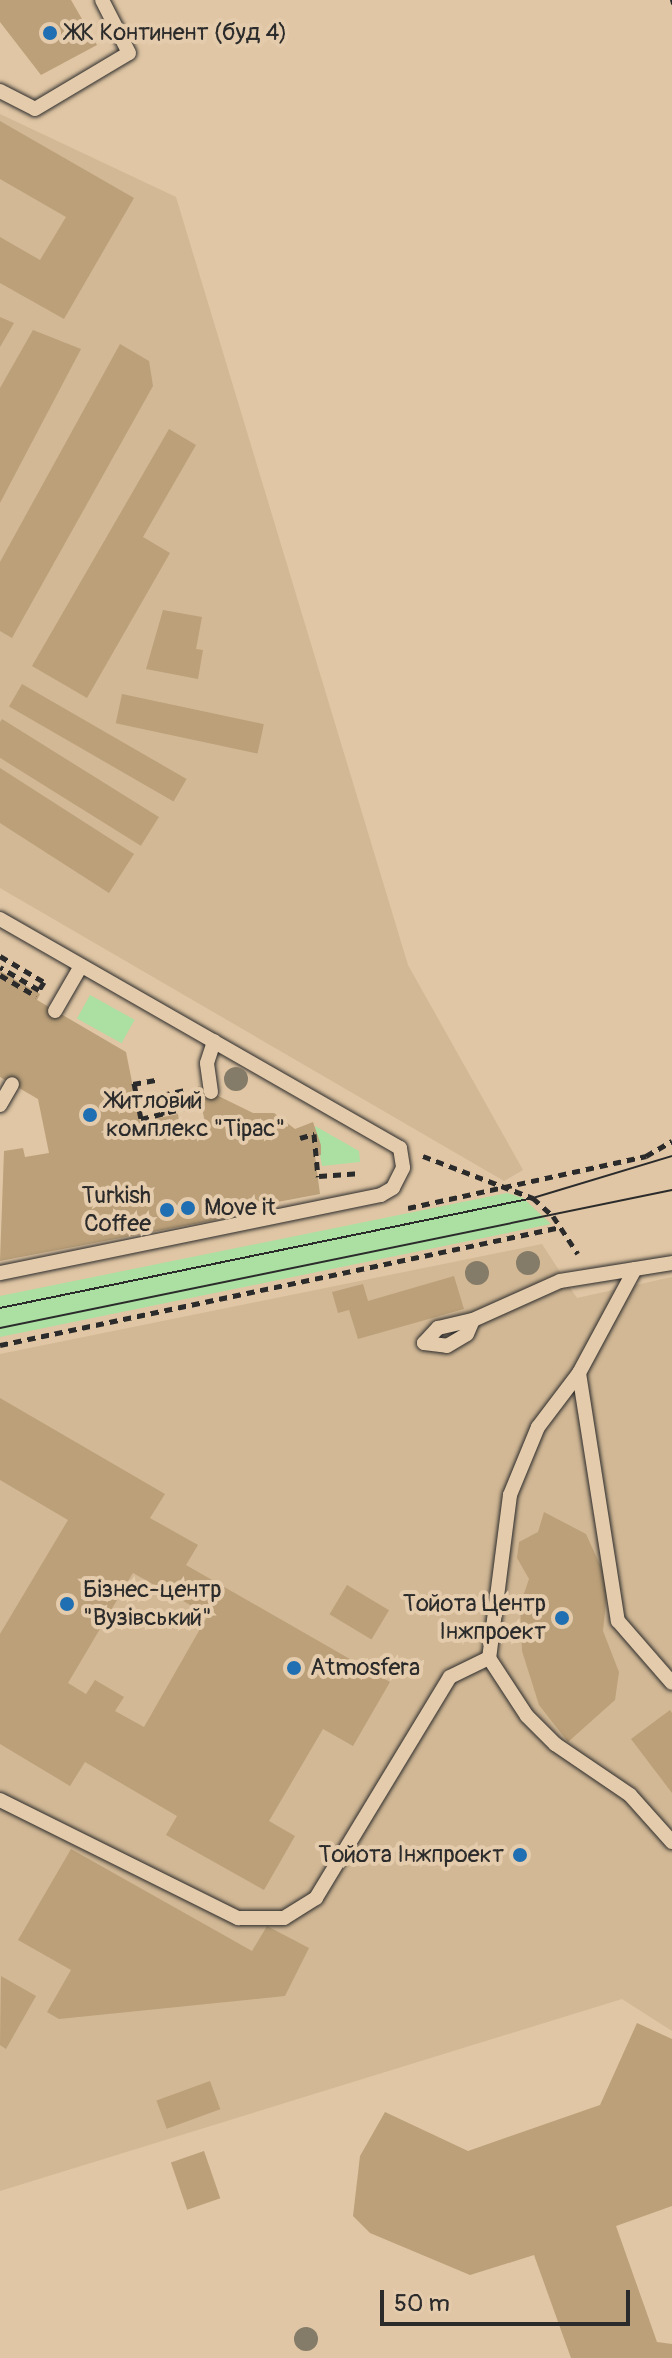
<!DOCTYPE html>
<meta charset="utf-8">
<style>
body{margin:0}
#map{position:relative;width:672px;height:2358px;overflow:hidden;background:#e0c6a4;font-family:Pangolin,sans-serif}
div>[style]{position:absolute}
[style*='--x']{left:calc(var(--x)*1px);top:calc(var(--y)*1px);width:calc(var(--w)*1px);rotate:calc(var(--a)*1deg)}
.built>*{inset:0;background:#d2b895}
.green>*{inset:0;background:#abe0a2;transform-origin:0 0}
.building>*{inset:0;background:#bba079;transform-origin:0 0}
.path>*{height:5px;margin-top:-2.5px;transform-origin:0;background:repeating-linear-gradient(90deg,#2b2b2b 0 8px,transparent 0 14px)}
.roads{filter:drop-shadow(0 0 2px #2b2b2b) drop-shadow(0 0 2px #2b2b2b)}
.lane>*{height:14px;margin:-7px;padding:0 7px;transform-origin:7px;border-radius:7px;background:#e4cbac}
.tram>*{height:2px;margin:-1px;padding:0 1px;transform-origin:1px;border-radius:1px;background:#2b2b2b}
.trees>*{width:24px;height:24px;margin:-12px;border-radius:50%;background:#847b68}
.dots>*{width:22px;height:22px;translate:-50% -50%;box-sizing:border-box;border:4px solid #e4cbac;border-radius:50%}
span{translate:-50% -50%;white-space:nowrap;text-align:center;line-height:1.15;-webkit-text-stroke:8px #e4cbac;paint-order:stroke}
.poi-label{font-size:24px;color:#2b2b2b}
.left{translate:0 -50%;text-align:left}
.right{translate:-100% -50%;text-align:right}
.scale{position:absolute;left:380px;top:2290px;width:250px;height:36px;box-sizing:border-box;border:4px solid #2b2b2b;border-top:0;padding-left:10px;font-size:24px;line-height:28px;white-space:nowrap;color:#2b2b2b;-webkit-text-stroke:6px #e4cbac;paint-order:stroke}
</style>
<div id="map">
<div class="built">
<div style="clip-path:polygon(0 114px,176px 197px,408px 965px,523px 1170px,504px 1181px,0 888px)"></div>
<div style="clip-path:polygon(542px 1244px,577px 1298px,672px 1277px,672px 2031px,622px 1999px,0 2191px,0 1354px)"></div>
</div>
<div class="green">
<div style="left:90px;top:995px;width:51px;height:27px;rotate:29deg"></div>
<div style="clip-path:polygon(315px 1126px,359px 1151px,360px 1162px,322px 1166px)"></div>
<div style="clip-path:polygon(507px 1193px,523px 1198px,551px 1224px,0 1337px,0 1296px)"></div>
</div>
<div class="building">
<div style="clip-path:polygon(0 0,71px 0,97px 45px,41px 75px,0 22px)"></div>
<div style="clip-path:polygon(0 121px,134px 198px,64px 319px,0 283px,0 237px,40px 260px,66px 217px,0 179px)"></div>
<div style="clip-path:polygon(0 317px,14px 323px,0 347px)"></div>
<div style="clip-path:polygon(33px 330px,81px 349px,0 503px,0 388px)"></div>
<div style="clip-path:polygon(120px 344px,149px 361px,153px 386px,12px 638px,0 631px,0 562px)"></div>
<div style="clip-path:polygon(169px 429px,196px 445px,143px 537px,170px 553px,87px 698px,32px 666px)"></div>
<div style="clip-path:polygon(163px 610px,202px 617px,196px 649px,203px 650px,198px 679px,146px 669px)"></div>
<div style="left:22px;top:684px;width:190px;height:26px;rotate:30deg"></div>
<div style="left:122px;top:694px;width:145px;height:30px;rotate:12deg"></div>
<div style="left:2px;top:719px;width:185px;height:34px;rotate:32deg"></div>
<div style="clip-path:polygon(0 768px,134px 854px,109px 893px,0 823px)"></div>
<div style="clip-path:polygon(0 971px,40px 994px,37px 1000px,126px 1052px,140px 1122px,178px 1114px,180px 1128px,205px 1123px,198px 1086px,253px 1113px,274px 1113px,295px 1129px,313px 1122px,321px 1145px,321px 1155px,315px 1156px,320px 1194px,256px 1206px,255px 1201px,244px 1202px,247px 1213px,241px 1215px,0 1261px,4px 1151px,23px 1148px,25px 1157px,49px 1153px,38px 1099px,0 1077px)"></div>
<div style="clip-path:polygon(454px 1276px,464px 1309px,358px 1339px,349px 1310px,338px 1313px,332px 1292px,363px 1284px,368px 1301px)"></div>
<div style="clip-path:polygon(evenodd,0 1398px,165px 1494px,150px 1518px,198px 1545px,186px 1565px,390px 1682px,353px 1746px,323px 1729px,269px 1821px,295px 1836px,264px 1890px,166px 1835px,177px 1816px,85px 1762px,70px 1786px,0 1744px,0 1634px,68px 1520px,0 1480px,0 1398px,133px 1573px,208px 1615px,144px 1727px,115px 1711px,124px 1697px,95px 1680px,86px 1694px,68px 1683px,133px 1573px)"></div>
<div style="clip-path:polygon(544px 1512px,586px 1534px,608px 1582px,603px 1631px,619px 1672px,615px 1700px,568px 1742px,539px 1705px,522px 1651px,520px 1605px,529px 1579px,517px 1558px,519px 1542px,538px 1532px)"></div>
<div style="left:347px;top:1585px;width:49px;height:34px;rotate:31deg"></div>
<div style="clip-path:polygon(670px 1710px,672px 1713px,672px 1793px,631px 1739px)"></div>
<div style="clip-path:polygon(71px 1849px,252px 1951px,267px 1926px,309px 1948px,285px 1996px,59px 2019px,47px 2012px,71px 1970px,18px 1940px)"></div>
<div style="clip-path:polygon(1px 1976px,36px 1996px,6px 2049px,0 2045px)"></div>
<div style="clip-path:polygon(637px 2023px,672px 2039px,672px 2206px,616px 2226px,657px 2342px,672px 2344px,672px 2358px,571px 2358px,534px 2255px,470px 2275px,370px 2233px,353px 2216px,360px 2156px,385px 2112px,468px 2151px,600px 2105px)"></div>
<div style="left:210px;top:2081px;width:30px;height:57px;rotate:70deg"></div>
<div style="left:204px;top:2151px;width:50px;height:35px;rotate:71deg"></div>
</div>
<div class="path">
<div style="--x:0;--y:956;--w:51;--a:30.6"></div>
<div style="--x:44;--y:982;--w:9;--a:122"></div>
<div style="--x:39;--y:990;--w:45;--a:-149.5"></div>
<div style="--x:0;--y:975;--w:42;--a:30.3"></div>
<div style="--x:134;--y:1083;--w:37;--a:79"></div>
<div style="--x:141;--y:1119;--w:54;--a:-14"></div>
<div style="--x:133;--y:1084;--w:27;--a:-10"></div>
<div style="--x:162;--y:1095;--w:24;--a:-12"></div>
<div style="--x:162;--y:1115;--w:26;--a:-90"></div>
<div style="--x:300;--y:1138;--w:15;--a:-16"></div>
<div style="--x:314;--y:1134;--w:43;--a:84.7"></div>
<div style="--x:423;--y:1156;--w:118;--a:20.9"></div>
<div style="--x:533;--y:1198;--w:27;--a:42"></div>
<div style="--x:553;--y:1216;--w:45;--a:56.7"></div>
<div style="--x:319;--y:1176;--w:39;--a:-4"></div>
<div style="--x:408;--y:1208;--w:244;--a:-12.3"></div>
<div style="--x:646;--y:1156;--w:30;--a:-30"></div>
<div style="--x:0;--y:1345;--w:573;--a:-11.88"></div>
</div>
<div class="roads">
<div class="lane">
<div style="--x:0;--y:91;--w:39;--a:27"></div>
<div style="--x:35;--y:109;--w:109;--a:-30.8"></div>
<div style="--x:129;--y:53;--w:59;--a:-117"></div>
<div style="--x:0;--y:919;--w:461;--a:29.8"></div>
<div style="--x:400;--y:1148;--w:20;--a:81"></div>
<div style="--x:403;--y:1168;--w:22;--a:117"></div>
<div style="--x:393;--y:1188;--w:14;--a:150"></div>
<div style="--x:381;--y:1195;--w:389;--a:168.4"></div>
<div style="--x:55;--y:1011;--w:52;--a:-60"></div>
<div style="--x:211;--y:1092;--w:29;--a:-98"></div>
<div style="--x:207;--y:1063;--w:23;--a:-72"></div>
<div style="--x:0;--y:1105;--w:24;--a:-60"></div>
<div style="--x:635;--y:1269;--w:118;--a:118.3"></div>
<div style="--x:579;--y:1373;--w:68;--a:127.2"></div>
<div style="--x:538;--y:1427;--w:74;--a:112.4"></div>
<div style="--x:510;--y:1495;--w:164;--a:97.3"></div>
<div style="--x:489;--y:1658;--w:69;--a:56.8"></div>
<div style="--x:527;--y:1716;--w:40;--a:45"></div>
<div style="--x:555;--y:1744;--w:91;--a:34.2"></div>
<div style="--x:630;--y:1795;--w:63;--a:48.2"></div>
<div style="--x:424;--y:1343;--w:21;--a:-47"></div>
<div style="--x:438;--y:1328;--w:36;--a:-13"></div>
<div style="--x:473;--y:1320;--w:95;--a:-24.1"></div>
<div style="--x:560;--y:1281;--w:113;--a:-9.1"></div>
<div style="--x:424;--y:1343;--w:23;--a:7"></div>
<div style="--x:447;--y:1346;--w:23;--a:-31"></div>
<div style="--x:467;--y:1334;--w:15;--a:-67"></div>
<div style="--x:579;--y:1373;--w:251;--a:81.1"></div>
<div style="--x:618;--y:1621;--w:82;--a:48.9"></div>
<div style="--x:0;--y:1800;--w:266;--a:26.4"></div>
<div style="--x:238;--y:1918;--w:46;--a:0"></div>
<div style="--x:284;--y:1918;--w:38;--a:-32"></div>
<div style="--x:316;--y:1898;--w:258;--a:-58.8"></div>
<div style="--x:450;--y:1677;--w:43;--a:-26"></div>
</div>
</div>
<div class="tram">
<div style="--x:671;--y:0;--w:4;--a:76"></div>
<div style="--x:0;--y:1308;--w:544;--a:-11.66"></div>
<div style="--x:533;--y:1198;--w:145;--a:-16.8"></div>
<div style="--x:0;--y:1328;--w:686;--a:-11.6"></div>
</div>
<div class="trees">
<div style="left:236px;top:1079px"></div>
<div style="left:528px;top:1263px"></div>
<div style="left:477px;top:1273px"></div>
<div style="left:306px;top:2339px"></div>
</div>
<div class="dots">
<div style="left:50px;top:33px;background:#1f6fb2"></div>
<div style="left:90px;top:1115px;background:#1f6fb2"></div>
<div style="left:188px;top:1208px;background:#1f6fb2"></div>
<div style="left:167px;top:1210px;background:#1f6fb2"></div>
<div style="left:67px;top:1604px;background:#1f6fb2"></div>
<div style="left:562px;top:1618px;background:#1f6fb2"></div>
<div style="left:294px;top:1668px;background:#1f6fb2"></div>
<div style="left:520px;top:1855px;background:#1f6fb2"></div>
</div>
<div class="poi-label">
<span class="left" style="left:66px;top:33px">ЖК Континент (буд 4)</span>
<span class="left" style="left:106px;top:1115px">Житловий<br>комплекс "Тірас"</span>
<span class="right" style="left:151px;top:1210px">Turkish<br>Coffee</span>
<span class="left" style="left:204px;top:1208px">Move it</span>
<span class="left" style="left:83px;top:1604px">Бізнес-центр<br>"Вузівський"</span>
<span class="right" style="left:546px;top:1618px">Тойота Центр<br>Інжпроект</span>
<span class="left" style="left:310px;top:1668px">Atmosfera</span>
<span class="right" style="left:504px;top:1855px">Тойота Інжпроект</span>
</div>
<div class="scale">50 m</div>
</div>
